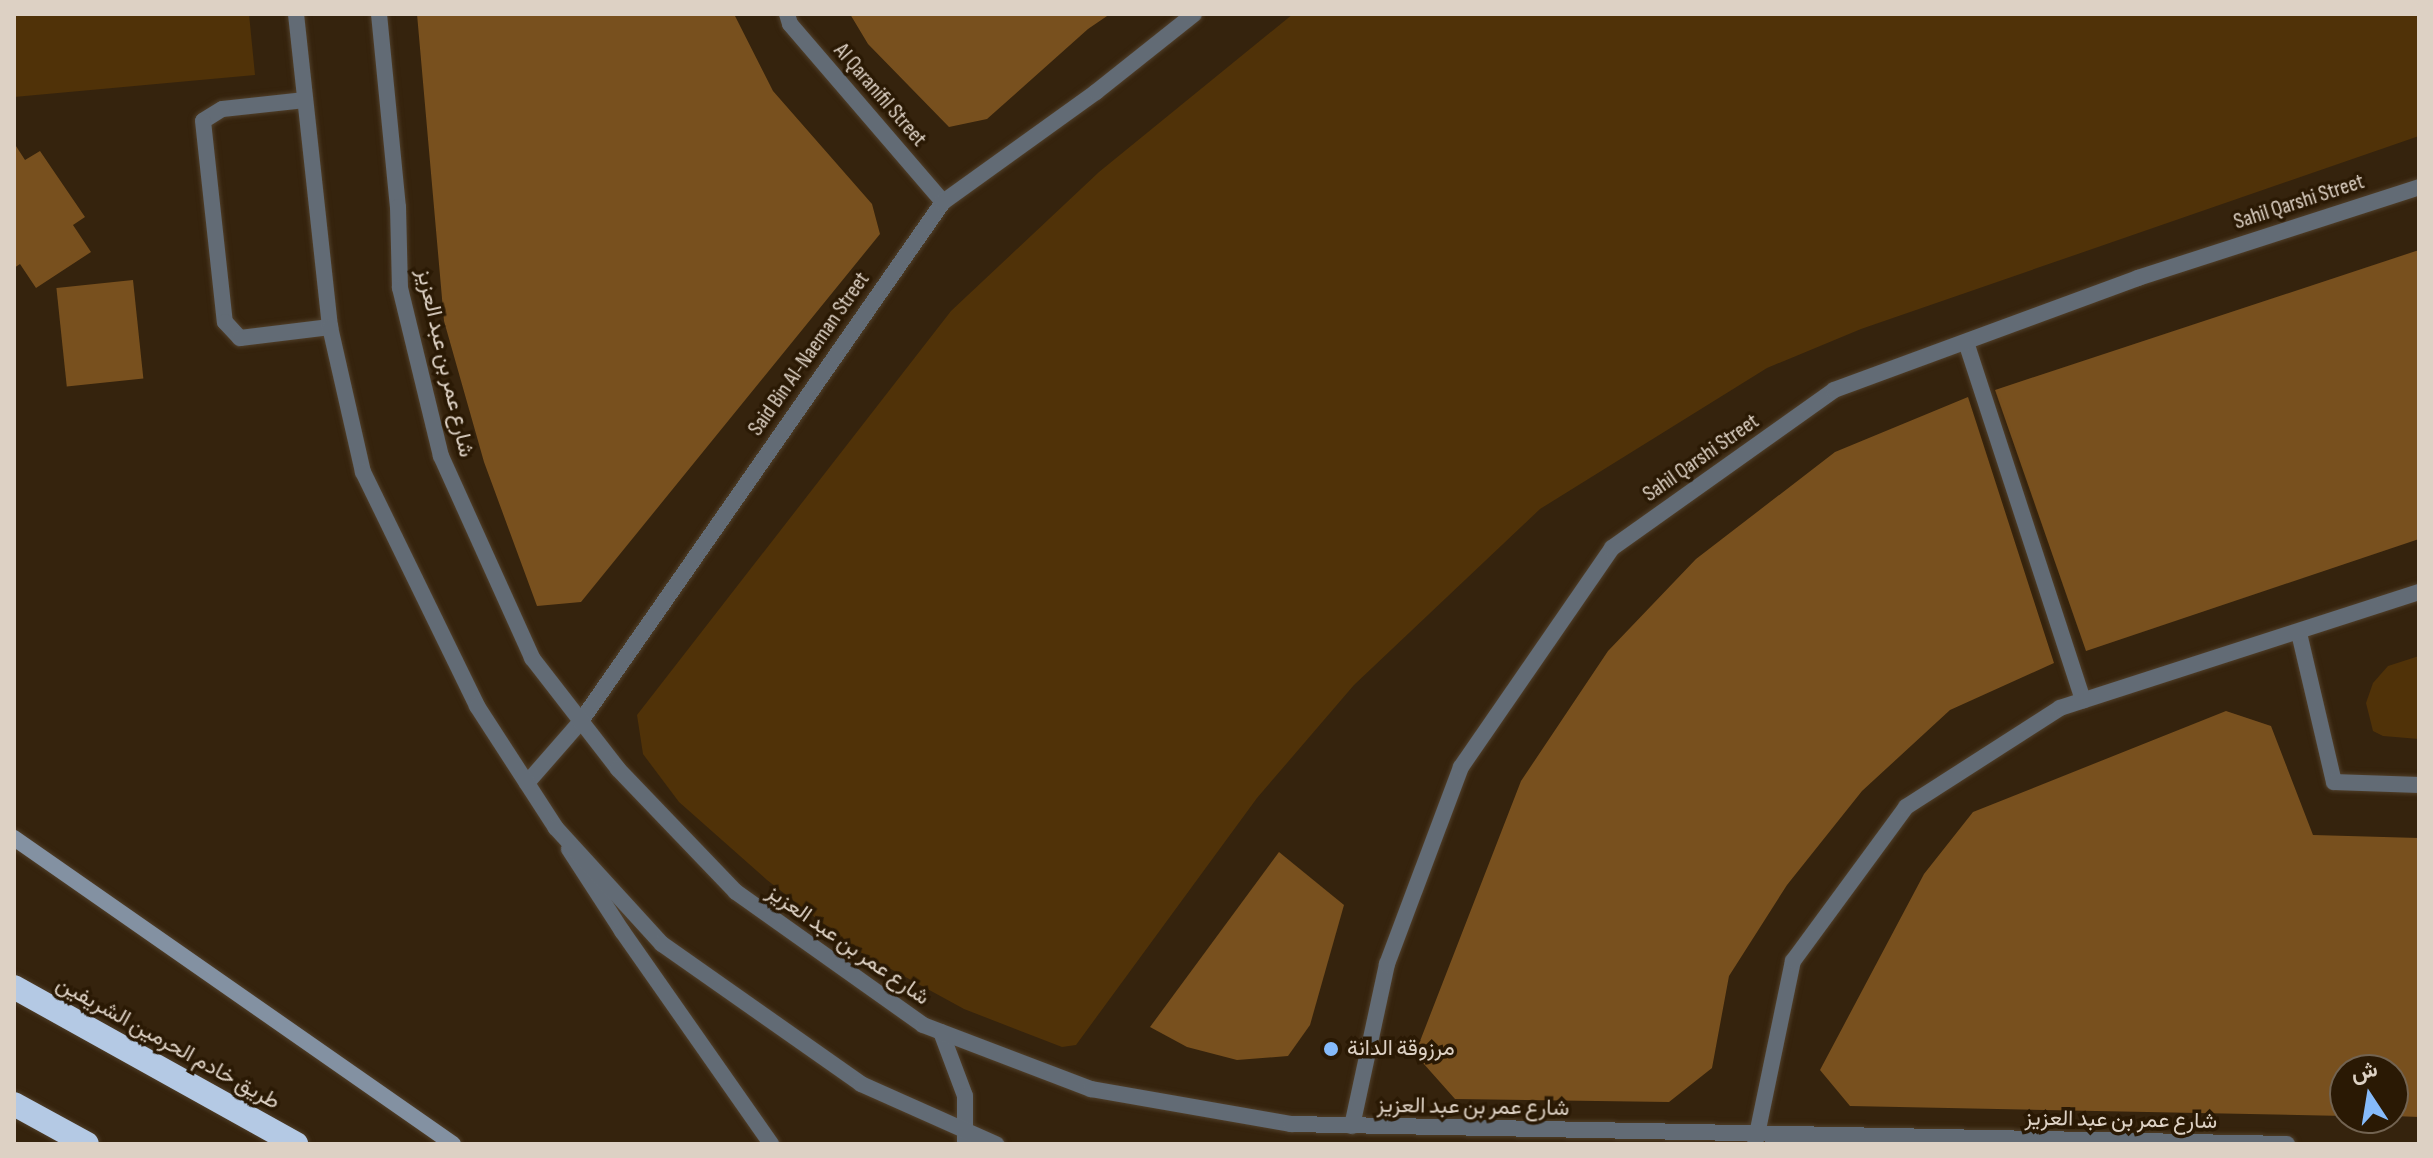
<!DOCTYPE html>
<meta charset="utf-8">
<style>
body{margin:0}
#map{position:relative;width:2433px;height:1158px;overflow:hidden;background:#35230d;font-family:"Sofia Sans Condensed",Vazirmatn,sans-serif}
div>[style]{position:absolute}
[style*='--x']{left:calc(var(--x)*1px);top:calc(var(--y)*1px);width:calc(var(--w)*1px);rotate:calc(var(--a)*1deg)}
.green>*{inset:0;background:#503208}
.building>*{inset:0;background:#78501e;transform-origin:0 0}
.roads{filter:drop-shadow(0 0 2px #503f2a) drop-shadow(0 0 2px #503f2a)}
.service>*{height:16px;margin:-8px;padding:0 8px;transform-origin:8px;border-radius:8px;background:#626b75}
.minor>*{height:16px;margin:-8px;padding:0 8px;transform-origin:8px;border-radius:8px;background:#626b75}
.tertiary>*{height:16px;margin:-8px;padding:0 8px;transform-origin:8px;border-radius:8px;background:#626b75}
.secondary>*{height:16px;margin:-8px;padding:0 8px;transform-origin:8px;border-radius:8px;background:#8391a2}
.motorway>*{height:24px;margin:-12px;padding:0 12px;transform-origin:12px;border-radius:12px;background:#b4c9e4}
.dots>*{width:22px;height:22px;translate:-50% -50%;box-sizing:border-box;border:4px solid #2a1904;border-radius:50%}
span{translate:-50% -50%;white-space:nowrap;text-align:center;line-height:1.15;-webkit-text-stroke:7px #2a1904;paint-order:stroke}
.street-label{font-size:22px;color:#ddd1c4}
.poi-label{font-size:22px;color:#ddd1c4}
.left{translate:0 -50%;text-align:left}
.frame{position:absolute;inset:0;border:16px solid #ddd1c4;pointer-events:none}
.north{position:absolute;left:2329px;top:1054px;width:80px;height:80px;box-sizing:border-box;background:#2a1904;border:2px solid #726351;border-radius:50%;rotate:348deg;font-size:22px;font-weight:700;line-height:32px;text-align:center;color:#ddd1c4}
.north::after{content:'';display:block;margin:auto;width:28px;height:36px;background:#86bbfb;clip-path:polygon(50% 0,100% 100%,50% 72%,0 100%)}
</style>
<div id="map">
<div class="green">
<div style="clip-path:polygon(14px 14px,249px 14px,255px 75px,14px 97px)"></div>
<div style="clip-path:polygon(1293px 14px,2419px 14px,2419px 136px,1861px 329px,1767px 368px,1540px 509px,1354px 685px,1257px 798px,1076px 1045px,1062px 1047px,964px 1009px,858px 951px,767px 880px,679px 802px,643px 754px,637px 715px,951px 311px,1099px 172px)"></div>
<div style="clip-path:polygon(2419px 656px,2419px 739px,2383px 736px,2373px 731px,2366px 703px,2373px 683px,2388px 666px)"></div>
</div>
<div class="building">
<div style="clip-path:polygon(417px 14px,734px 14px,773px 91px,872px 204px,880px 234px,581px 602px,537px 606px,484px 462px,444px 321px)"></div>
<div style="clip-path:polygon(850px 14px,1110px 14px,1088px 29px,987px 119px,949px 127px,868px 44px)"></div>
<div style="clip-path:polygon(14px 143px,25px 160px,40px 151px,85px 217px,73px 225px,91px 252px,36px 288px,20px 264px,14px 268px)"></div>
<div style="clip-path:polygon(2419px 250px,2419px 539px,2086px 651px,1995px 390px)"></div>
<div style="left:133px;top:280px;width:99px;height:77px;rotate:84deg"></div>
<div style="clip-path:polygon(1968px 397px,2054px 663px,1950px 710px,1862px 791px,1787px 885px,1729px 976px,1712px 1068px,1669px 1102px,1455px 1099px,1415px 1054px,1521px 781px,1608px 651px,1696px 559px,1835px 452px)"></div>
<div style="clip-path:polygon(2226px 711px,2271px 726px,2313px 835px,2419px 838px,2419px 1117px,2393px 1116px,2393px 1070px,2345px 1070px,2345px 1116px,1850px 1106px,1820px 1070px,1924px 874px,1973px 812px)"></div>
<div style="clip-path:polygon(1279px 852px,1344px 905px,1310px 1025px,1288px 1056px,1237px 1060px,1187px 1047px,1150px 1027px)"></div>
</div>
<div class="roads">
<div class="service">
<div style="--x:305;--y:100;--w:83;--a:173.8"></div>
<div style="--x:222;--y:109;--w:22;--a:148"></div>
<div style="--x:203;--y:121;--w:202;--a:83.8"></div>
<div style="--x:225;--y:322;--w:22;--a:47"></div>
<div style="--x:240;--y:338;--w:91;--a:-7"></div>
<div style="--x:1966;--y:342;--w:377;--a:71.9"></div>
</div>
<div class="minor">
<div style="--x:787;--y:14;--w:10;--a:73"></div>
<div style="--x:790;--y:24;--w:235;--a:49.3"></div>
<div style="--x:2299;--y:633;--w:153;--a:76.8"></div>
<div style="--x:2334;--y:782;--w:85;--a:2"></div>
<div style="--x:527;--y:783;--w:82;--a:-48.9"></div>
<div style="--x:581;--y:721;--w:633;--a:-55.1"></div>
<div style="--x:943;--y:202;--w:188;--a:-35.7"></div>
<div style="--x:1096;--y:92;--w:125;--a:-38.5"></div>
<div style="--x:569;--y:849;--w:98;--a:57.1"></div>
<div style="--x:622;--y:931;--w:260;--a:55"></div>
<div style="--x:941;--y:1032;--w:68;--a:69.4"></div>
<div style="--x:965;--y:1096;--w:48;--a:90"></div>
<div style="--x:1352;--y:1126;--w:166;--a:-77.8"></div>
<div style="--x:1387;--y:964;--w:210;--a:-69.4"></div>
<div style="--x:1461;--y:767;--w:266;--a:-55.4"></div>
<div style="--x:1612;--y:548;--w:272;--a:-35.4"></div>
<div style="--x:1834;--y:390;--w:324;--a:-20.2"></div>
<div style="--x:2138;--y:278;--w:295;--a:-17.9"></div>
<div style="--x:1755;--y:1144;--w:187;--a:-78.3"></div>
<div style="--x:1793;--y:961;--w:191;--a:-53.7"></div>
<div style="--x:1906;--y:807;--w:183;--a:-32.7"></div>
<div style="--x:2060;--y:708;--w:377;--a:-17.9"></div>
</div>
<div class="tertiary">
<div style="--x:296;--y:14;--w:315;--a:83.8"></div>
<div style="--x:330;--y:327;--w:149;--a:77.2"></div>
<div style="--x:363;--y:472;--w:260;--a:64"></div>
<div style="--x:477;--y:706;--w:145;--a:57.1"></div>
<div style="--x:556;--y:828;--w:157;--a:47.6"></div>
<div style="--x:662;--y:944;--w:243;--a:35.1"></div>
<div style="--x:861;--y:1084;--w:148;--a:24"></div>
<div style="--x:379;--y:14;--w:194;--a:84.4"></div>
<div style="--x:398;--y:207;--w:81;--a:88.6"></div>
<div style="--x:400;--y:288;--w:173;--a:76.3"></div>
<div style="--x:441;--y:456;--w:222;--a:65.7"></div>
<div style="--x:532;--y:658;--w:140;--a:52.2"></div>
<div style="--x:618;--y:769;--w:170;--a:46.2"></div>
<div style="--x:736;--y:892;--w:229;--a:35.4"></div>
<div style="--x:923;--y:1025;--w:180;--a:20.9"></div>
<div style="--x:1091;--y:1089;--w:203;--a:9.9"></div>
<div style="--x:1291;--y:1124;--w:996;--a:1.15"></div>
</div>
<div class="secondary">
<div style="--x:14;--y:838;--w:535;--a:34.88"></div>
</div>
<div class="motorway">
<div style="--x:14;--y:987;--w:323;--a:29.1"></div>
<div style="--x:14;--y:1104;--w:83;--a:28.7"></div>
</div>
</div>
<div class="dots">
<div style="left:1331px;top:1049px;background:#86bbfb"></div>
</div>
<div class="street-label">
<span style="left:880px;top:95px;rotate:49deg">Al Qaranifil Street</span>
<span style="left:2299px;top:202px;rotate:-18deg">Sahil Qarshi Street</span>
<span style="left:809px;top:354px;rotate:-55deg">Said Bin Al-Naeman Street</span>
<span style="left:445px;top:363px;rotate:77deg">شارع عمر بن عبد العزيز</span>
<span style="left:1701px;top:458px;rotate:-35deg">Sahil Qarshi Street</span>
<span style="left:848px;top:945px;rotate:35deg">شارع عمر بن عبد العزيز</span>
<span style="left:168px;top:1043px;rotate:29deg">طريق خادم الحرمين الشريفين</span>
<span style="left:1473px;top:1107px;rotate:1deg">شارع عمر بن عبد العزيز</span>
<span style="left:2121px;top:1120px;rotate:1deg">شارع عمر بن عبد العزيز</span>
</div>
<div class="poi-label">
<span class="left" style="left:1347px;top:1049px">مرزوقة الدانة</span>
</div>
<div class="frame"></div>
<div class="north">ش</div>
</div>
